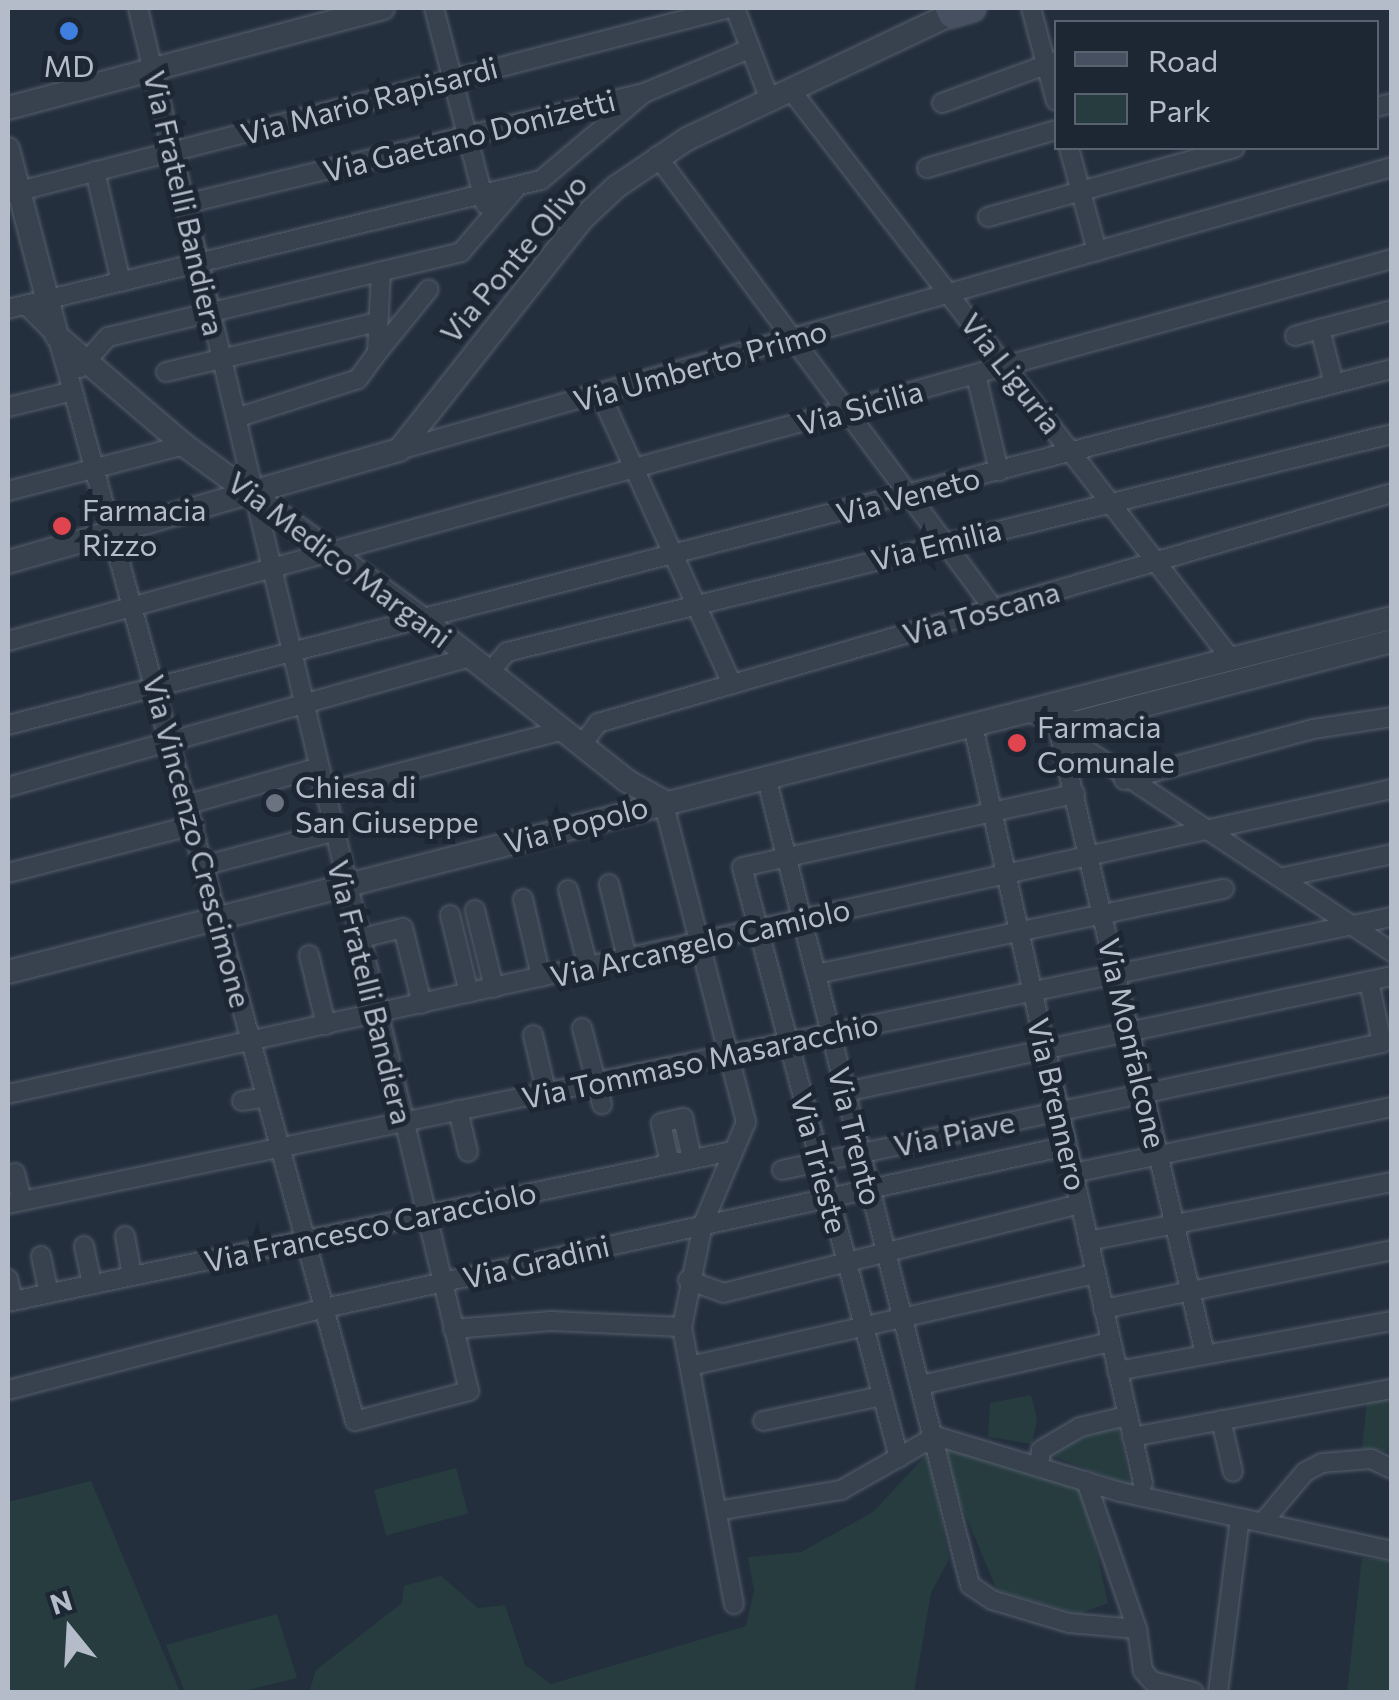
<!DOCTYPE html>
<style>
body{margin:0}
#map{position:relative;width:1399px;height:1700px;overflow:hidden;background:#242f3e;font-family:Commissioner,sans-serif}
div>[style]{position:absolute}
[style*='--x']{left:calc(var(--x)*1px);top:calc(var(--y)*1px);width:calc(var(--w)*1px);rotate:calc(var(--a)*1deg)}
.green>*{inset:0;background:#263c3f;transform-origin:0 0}
.roads{filter:drop-shadow(0 0 2px #565f6c) drop-shadow(0 0 2px #565f6c)}
.minor>*{height:18px;margin:-9px;padding:0 9px;transform-origin:9px;border-radius:9px;background:#38414e}
.tertiary>*{height:22px;margin:-11px;padding:0 11px;transform-origin:11px;border-radius:11px;background:#38414e}
.secondary>*{height:25px;margin:-12.5px;padding:0 12.5px;transform-origin:12.5px;border-radius:12.5px;background:#465061}
.dots>*{width:28px;height:28px;translate:-50% -50%;box-sizing:border-box;border:5px solid #1d2633;border-radius:50%}
span{translate:-50% -50%;white-space:nowrap;text-align:center;line-height:1.15;-webkit-text-stroke:10px #1d2633;paint-order:stroke}
.poi-label{font-size:30px;color:#b4bcc9}
.left{translate:0 -50%;text-align:left}
.street-label{font-size:30px;color:#b4bcc9}
.frame{position:absolute;inset:0;border:10px solid #b4bcc9;pointer-events:none}
.legend{position:absolute;left:1054px;top:20px;width:325px;height:130px;box-sizing:border-box;background:#1d2633;border:2px solid #59626f;margin:0;padding:12px 18px;list-style:none;font-size:30px;color:#b4bcc9}
.legend li{display:flex;align-items:center;gap:20px;height:50px}
.legend b{width:50px;border:2px solid #59626f}
.north{position:absolute;left:20px;top:1580px;width:100px;height:100px;-webkit-text-stroke:8px #1d2633;paint-order:stroke;rotate:342deg;font-size:28px;font-weight:700;line-height:40px;text-align:center;color:#b4bcc9}
.north::after{content:'';display:block;margin:auto;width:35px;height:45px;background:#b4bcc9;clip-path:polygon(50% 0,100% 100%,50% 72%,0 100%)}
</style>
<div id="map">
<div class="green">
<div style="clip-path:polygon(1031px 1395px,1037px 1419px,1032px 1444px,988px 1437px,990px 1403px)"></div>
<div style="clip-path:polygon(1391px 1396px,1391px 1452px,1362px 1449px,1367px 1400px)"></div>
<div style="clip-path:polygon(1118px 1425px,1130px 1485px,1052px 1456px,1062px 1446px)"></div>
<div style="clip-path:polygon(946px 1448px,1074px 1484px,1084px 1493px,1108px 1603px,1079px 1614px,997px 1590px,958px 1498px)"></div>
<div style="clip-path:polygon(928px 1453px,949px 1559px,931px 1593px,914px 1692px,309px 1692px,316px 1670px,402px 1603px,404px 1586px,441px 1576px,478px 1608px,505px 1605px,525px 1665px,551px 1684px,746px 1626px,754px 1591px,748px 1557px,801px 1552px,873px 1512px)"></div>
<div style="left:456px;top:1468px;width:47px;height:85px;rotate:75deg"></div>
<div style="clip-path:polygon(91px 1481px,100px 1502px,180px 1692px,8px 1692px,8px 1502px)"></div>
<div style="clip-path:polygon(1362px 1558px,1391px 1561px,1391px 1692px,1347px 1692px)"></div>
<div style="clip-path:polygon(277px 1614px,297px 1678px,239px 1692px,185px 1692px,166px 1645px)"></div>
</div>
<div class="roads">
<div class="minor">
<div style="--x:434;--y:8;--w:203;--a:75.4"></div>
<div style="--x:735;--y:8;--w:98;--a:69.2"></div>
<div style="--x:1031;--y:8;--w:96;--a:75"></div>
<div style="--x:790;--y:89;--w:721;--a:52.27"></div>
<div style="--x:942;--y:103;--w:121;--a:-20.2"></div>
<div style="--x:1376;--y:107;--w:16;--a:-14"></div>
<div style="--x:1069;--y:148;--w:107;--a:74.8"></div>
<div style="--x:657;--y:156;--w:563;--a:53.37"></div>
<div style="--x:927;--y:168;--w:134;--a:-16.4"></div>
<div style="--x:95;--y:171;--w:114;--a:76.8"></div>
<div style="--x:8;--y:194;--w:746;--a:-14.45"></div>
<div style="--x:185;--y:204;--w:472;--a:-13.6"></div>
<div style="--x:644;--y:93;--w:112;--a:-22.7"></div>
<div style="--x:988;--y:217;--w:256;--a:-15.6"></div>
<div style="--x:26;--y:305;--w:44;--a:45"></div>
<div style="--x:57;--y:336;--w:57;--a:73.8"></div>
<div style="--x:73;--y:391;--w:1068;--a:74.69"></div>
<div style="--x:355;--y:1421;--w:118;--a:-14.7"></div>
<div style="--x:469;--y:1391;--w:1422;--a:-103.46"></div>
<div style="--x:8;--y:309;--w:548;--a:-13.61"></div>
<div style="--x:541;--y:180;--w:135;--a:-40.2"></div>
<div style="--x:1295;--y:336;--w:26;--a:-16"></div>
<div style="--x:377;--y:353;--w:82;--a:-50.9"></div>
<div style="--x:80;--y:368;--w:42;--a:-47.9"></div>
<div style="--x:108;--y:337;--w:363;--a:-13.5"></div>
<div style="--x:461;--y:252;--w:84;--a:-49.3"></div>
<div style="--x:166;--y:372;--w:217;--a:-13.3"></div>
<div style="--x:976;--y:375;--w:99;--a:76.5"></div>
<div style="--x:1334;--y:384;--w:57;--a:-104.3"></div>
<div style="--x:1320;--y:329;--w:74;--a:-14.8"></div>
<div style="--x:600;--y:393;--w:320;--a:65.6"></div>
<div style="--x:8;--y:407;--w:67;--a:-13.8"></div>
<div style="--x:236;--y:418;--w:128;--a:-17.7"></div>
<div style="--x:358;--y:379;--w:32;--a:-54"></div>
<div style="--x:377;--y:353;--w:82;--a:-87.2"></div>
<div style="--x:399;--y:450;--w:1033;--a:-15.91"></div>
<div style="--x:8;--y:491;--w:182;--a:-14.6"></div>
<div style="--x:8;--y:641;--w:1436;--a:-15.43"></div>
<div style="--x:490;--y:672;--w:26;--a:-50"></div>
<div style="--x:507;--y:652;--w:911;--a:-13.84"></div>
<div style="--x:1054;--y:711;--w:660;--a:76.78"></div>
<div style="--x:8;--y:725;--w:1429;--a:-14.43"></div>
<div style="--x:973;--y:726;--w:776;--a:77.34"></div>
<div style="--x:1061;--y:733;--w:397;--a:33.5"></div>
<div style="--x:582;--y:745;--w:27;--a:-54"></div>
<div style="--x:598;--y:723;--w:827;--a:-16.15"></div>
<div style="--x:766;--y:776;--w:834;--a:75.85"></div>
<div style="--x:970;--y:1585;--w:27;--a:34"></div>
<div style="--x:992;--y:1600;--w:80;--a:16.6"></div>
<div style="--x:1069;--y:1623;--w:68;--a:5"></div>
<div style="--x:1137;--y:1629;--w:42;--a:81.9"></div>
<div style="--x:1143;--y:1671;--w:13;--a:48"></div>
<div style="--x:1152;--y:1681;--w:43;--a:14.7"></div>
<div style="--x:1124;--y:780;--w:196;--a:-15.1"></div>
<div style="--x:1313;--y:729;--w:80;--a:-8.6"></div>
<div style="--x:8;--y:787;--w:481;--a:-15.7"></div>
<div style="--x:322;--y:793;--w:250;--a:-14.6"></div>
<div style="--x:663;--y:801;--w:332;--a:75.5"></div>
<div style="--x:746;--y:1122;--w:111;--a:112.9"></div>
<div style="--x:703;--y:1224;--w:105;--a:101.5"></div>
<div style="--x:682;--y:1327;--w:282;--a:79.4"></div>
<div style="--x:189;--y:804;--w:132;--a:-15.8"></div>
<div style="--x:206;--y:865;--w:130;--a:-14.7"></div>
<div style="--x:8;--y:873;--w:192;--a:-14.5"></div>
<div style="--x:1284;--y:877;--w:110;--a:-12"></div>
<div style="--x:609;--y:884;--w:76;--a:76.3"></div>
<div style="--x:568;--y:890;--w:79;--a:75.3"></div>
<div style="--x:523;--y:899;--w:80;--a:77"></div>
<div style="--x:475;--y:910;--w:80;--a:76.3"></div>
<div style="--x:450;--y:915;--w:80;--a:76.3"></div>
<div style="--x:358;--y:939;--w:46;--a:-13.7"></div>
<div style="--x:403;--y:928;--w:78;--a:76"></div>
<div style="--x:309;--y:955;--w:72;--a:76.3"></div>
<div style="--x:816;--y:974;--w:417;--a:-11.8"></div>
<div style="--x:582;--y:1028;--w:79;--a:75.3"></div>
<div style="--x:533;--y:1035;--w:57;--a:76.9"></div>
<div style="--x:845;--y:1092;--w:559;--a:-11.97"></div>
<div style="--x:8;--y:1094;--w:1417;--a:-12.43"></div>
<div style="--x:242;--y:1101;--w:24;--a:-9"></div>
<div style="--x:458;--y:1110;--w:43;--a:76.6"></div>
<div style="--x:670;--y:1164;--w:42;--a:-102.4"></div>
<div style="--x:661;--y:1123;--w:23;--a:-13"></div>
<div style="--x:683;--y:1118;--w:42;--a:77.6"></div>
<div style="--x:782;--y:1170;--w:613;--a:-11.95"></div>
<div style="--x:1382;--y:1043;--w:63;--a:-101.8"></div>
<div style="--x:15;--y:1173;--w:29;--a:76"></div>
<div style="--x:1073;--y:1173;--w:326;--a:-11.7"></div>
<div style="--x:8;--y:1204;--w:1413;--a:-11.72"></div>
<div style="--x:125;--y:1236;--w:40;--a:80"></div>
<div style="--x:1088;--y:1241;--w:310;--a:-11"></div>
<div style="--x:84;--y:1246;--w:39;--a:78"></div>
<div style="--x:41;--y:1256;--w:38;--a:78"></div>
<div style="--x:8;--y:1279;--w:22;--a:77"></div>
<div style="--x:688;--y:1280;--w:37;--a:20"></div>
<div style="--x:723;--y:1293;--w:368;--a:-14"></div>
<div style="--x:8;--y:1302;--w:740;--a:-11.78"></div>
<div style="--x:1103;--y:1309;--w:295;--a:-11.5"></div>
<div style="--x:453;--y:1329;--w:98;--a:-4.7"></div>
<div style="--x:551;--y:1321;--w:131;--a:2.6"></div>
<div style="--x:690;--y:1366;--w:415;--a:-12.8"></div>
<div style="--x:1117;--y:1371;--w:280;--a:-10.3"></div>
<div style="--x:921;--y:1385;--w:195;--a:-12.8"></div>
<div style="--x:8;--y:1390;--w:327;--a:-14.5"></div>
<div style="--x:325;--y:1308;--w:759;--a:-12.32"></div>
<div style="--x:1221;--y:1420;--w:53;--a:77"></div>
<div style="--x:763;--y:1421;--w:122;--a:-11.9"></div>
<div style="--x:1132;--y:1437;--w:264;--a:-10.5"></div>
<div style="--x:899;--y:1458;--w:611;--a:-104.88"></div>
<div style="--x:742;--y:867;--w:341;--a:-12.4"></div>
<div style="--x:1039;--y:1465;--w:15;--a:-82"></div>
<div style="--x:1041;--y:1450;--w:45;--a:-30.5"></div>
<div style="--x:1080;--y:1427;--w:48;--a:-13.2"></div>
<div style="--x:1086;--y:1481;--w:157;--a:71"></div>
<div style="--x:717;--y:1511;--w:126;--a:-9.6"></div>
<div style="--x:841;--y:1490;--w:109;--a:-29.6"></div>
<div style="--x:936;--y:1436;--w:192;--a:16.9"></div>
<div style="--x:1120;--y:1492;--w:278;--a:12.2"></div>
<div style="--x:1263;--y:1522;--w:65;--a:-50"></div>
<div style="--x:1305;--y:1472;--w:19;--a:-28"></div>
<div style="--x:1322;--y:1463;--w:49;--a:-4.7"></div>
<div style="--x:1371;--y:1459;--w:23;--a:25"></div>
<div style="--x:1218;--y:1692;--w:174;--a:-82.8"></div>
</div>
<div class="tertiary">
<div style="--x:8;--y:108;--w:388;--a:-14.9"></div>
<div style="--x:8;--y:149;--w:193;--a:75.3"></div>
<div style="--x:57;--y:336;--w:167;--a:40.6"></div>
<div style="--x:184;--y:445;--w:297;--a:36.1"></div>
<div style="--x:424;--y:620;--w:259;--a:38.4"></div>
<div style="--x:627;--y:781;--w:41;--a:29.1"></div>
<div style="--x:8;--y:562;--w:407;--a:-16"></div>
<div style="--x:399;--y:450;--w:295;--a:-51.6"></div>
<div style="--x:582;--y:219;--w:47;--a:-43.3"></div>
<div style="--x:616;--y:187;--w:86;--a:-34.1"></div>
<div style="--x:687;--y:139;--w:292;--a:-25.3"></div>
<div style="--x:1033;--y:712;--w:43;--a:14.7"></div>
<div style="--x:1075;--y:723;--w:327;--a:-14.5"></div>
<div style="--x:8;--y:972;--w:1429;--a:-14.35"></div>
</div>
<div class="secondary">
<div style="--x:948;--y:8;--w:7;--a:63"></div>
<div style="--x:951;--y:14;--w:22;--a:-16"></div>
</div>
</div>
<div class="dots">
<div style="left:69px;top:31px;background:#3f7fe0"></div>
<div style="left:62px;top:526px;background:#e0444e"></div>
<div style="left:1017px;top:743px;background:#e0444e"></div>
<div style="left:275px;top:803px;background:#6b7280"></div>
</div>
<div class="poi-label">
<span style="left:69px;top:65px">MD</span>
<span class="left" style="left:82px;top:526px">Farmacia<br>Rizzo</span>
<span class="left" style="left:1037px;top:743px">Farmacia<br>Comunale</span>
<span class="left" style="left:295px;top:803px">Chiesa di<br>San Giuseppe</span>
</div>
<div class="street-label">
<span style="left:369px;top:100px;rotate:-15deg">Via Mario Rapisardi</span>
<span style="left:469px;top:135px;rotate:-14deg">Via Gaetano Donizetti</span>
<span style="left:185px;top:203px;rotate:77deg">Via Fratelli Bandiera</span>
<span style="left:513px;top:258px;rotate:-50deg">Via Ponte Olivo</span>
<span style="left:700px;top:365px;rotate:-16deg">Via Umberto Primo</span>
<span style="left:1012px;top:373px;rotate:52deg">Via Liguria</span>
<span style="left:860px;top:407px;rotate:-16deg">Via Sicilia</span>
<span style="left:908px;top:495px;rotate:-15deg">Via Veneto</span>
<span style="left:936px;top:544px;rotate:-14deg">Via Emilia</span>
<span style="left:340px;top:559px;rotate:37deg">Via Medico Margani</span>
<span style="left:981px;top:612px;rotate:-16deg">Via Toscana</span>
<span style="left:576px;top:824px;rotate:-15deg">Via Popolo</span>
<span style="left:198px;top:841px;rotate:75deg">Via Vincenzo Crescimone</span>
<span style="left:700px;top:942px;rotate:-13deg">Via Arcangelo Camiolo</span>
<span style="left:371px;top:992px;rotate:76deg">Via Fratelli Bandiera</span>
<span style="left:1133px;top:1043px;rotate:77deg">Via Monfalcone</span>
<span style="left:700px;top:1060px;rotate:-12deg">Via Tommaso Masaracchio</span>
<span style="left:1058px;top:1104px;rotate:77deg">Via Brennero</span>
<span style="left:954px;top:1133px;rotate:-12deg">Via Piave</span>
<span style="left:856px;top:1136px;rotate:76deg">Via Trento</span>
<span style="left:820px;top:1163px;rotate:75deg">Via Trieste</span>
<span style="left:370px;top:1226px;rotate:-12deg">Via Francesco Caracciolo</span>
<span style="left:536px;top:1261px;rotate:-13deg">Via Gradini</span>
</div>
<div class="frame"></div>
<ul class="legend">
<li><b style="height:12px;background:#465061"></b>Road</li>
<li><b style="height:28px;background:#263c3f"></b>Park</li>
</ul>
<div class="north">N</div>
</div>
